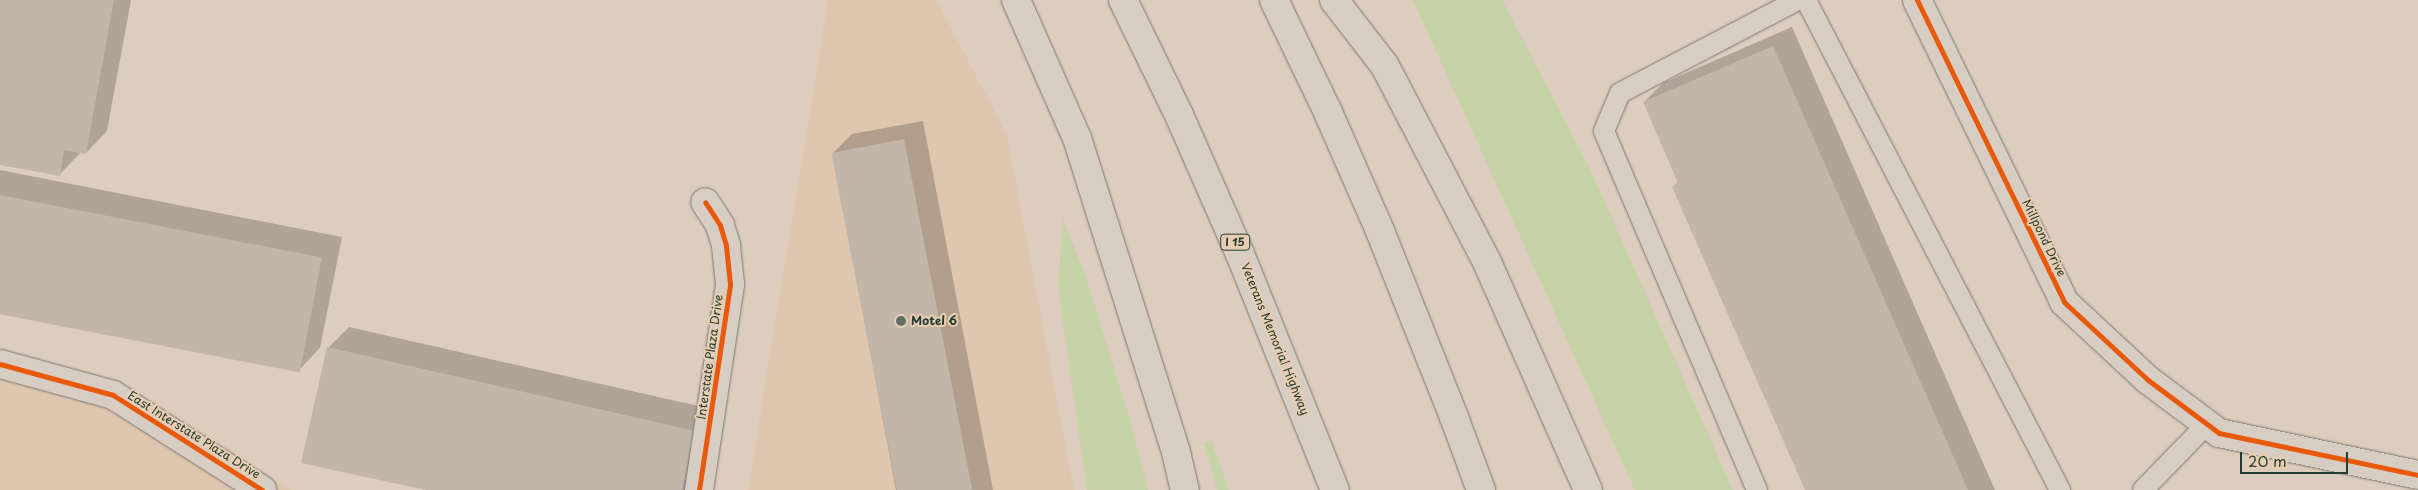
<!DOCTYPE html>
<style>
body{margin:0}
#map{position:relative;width:2418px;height:490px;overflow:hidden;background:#ddcdbe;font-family:"Playpen Sans",sans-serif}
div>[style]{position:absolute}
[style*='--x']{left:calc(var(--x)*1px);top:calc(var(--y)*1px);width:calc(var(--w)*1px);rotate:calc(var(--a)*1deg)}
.built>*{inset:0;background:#dfc6af}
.green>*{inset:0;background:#c5d3a6}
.shadow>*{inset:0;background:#0003}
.building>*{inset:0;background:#c2b6a8;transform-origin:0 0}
.roads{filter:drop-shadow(0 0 1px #7a7870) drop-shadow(0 0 1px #7a7870)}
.lane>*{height:20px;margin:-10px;padding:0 10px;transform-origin:10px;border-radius:10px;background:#d8cdc3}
.street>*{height:28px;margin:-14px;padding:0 14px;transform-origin:14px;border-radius:14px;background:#d8cdc3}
.highway>*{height:28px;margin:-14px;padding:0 14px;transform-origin:14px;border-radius:14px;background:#d8cdc3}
.cycleway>*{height:5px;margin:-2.5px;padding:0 2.5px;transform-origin:2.5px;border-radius:2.5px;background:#e8590c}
.dots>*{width:14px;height:14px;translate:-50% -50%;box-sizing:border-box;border:2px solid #eacdb1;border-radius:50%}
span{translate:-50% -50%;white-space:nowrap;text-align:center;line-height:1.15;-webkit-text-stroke:4px #eacdb1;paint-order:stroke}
.shield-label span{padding:1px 4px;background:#eacdb1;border:1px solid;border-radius:4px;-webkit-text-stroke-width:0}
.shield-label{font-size:11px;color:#1f3d34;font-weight:700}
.street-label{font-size:12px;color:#1f3d34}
.poi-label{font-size:12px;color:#1f3d34;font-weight:700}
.left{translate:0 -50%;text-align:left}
.scale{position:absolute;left:2240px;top:452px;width:108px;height:22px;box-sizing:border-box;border:2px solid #1f3d34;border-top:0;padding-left:6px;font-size:15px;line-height:18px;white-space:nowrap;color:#1f3d34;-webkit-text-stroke:4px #eacdb1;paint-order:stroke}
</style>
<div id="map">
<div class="built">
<div style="clip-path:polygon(828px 0,937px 0,1007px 136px,1074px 490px,748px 490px)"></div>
<div style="clip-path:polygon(0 370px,113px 395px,292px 490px,0 490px)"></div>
</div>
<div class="green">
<div style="clip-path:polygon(1413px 0,1502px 0,1589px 167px,1733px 490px,1635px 490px)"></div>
<div style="clip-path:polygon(1063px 219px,1086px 277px,1131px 423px,1148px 490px,1087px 490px,1058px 286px)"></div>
<div style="clip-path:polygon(1211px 440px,1229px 490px,1217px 490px,1204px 443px)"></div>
</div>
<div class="shadow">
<div style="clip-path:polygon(0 0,131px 0,107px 131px,86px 153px,81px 152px,59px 175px,0 164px)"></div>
<div style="clip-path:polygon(1792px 27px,1995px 490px,1806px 490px,1673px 187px,1679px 181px,1644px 102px,1663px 83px)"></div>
<div style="clip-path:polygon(923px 121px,993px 490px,896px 490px,833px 153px,852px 134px)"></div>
<div style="clip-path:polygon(0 170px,342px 237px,320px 348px,299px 370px,0 311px)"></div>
<div style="clip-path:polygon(349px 327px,716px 410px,698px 490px,432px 490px,328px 348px)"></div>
</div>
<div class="building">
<div style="clip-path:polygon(0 0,114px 0,86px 154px,64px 150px,60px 176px,0 165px)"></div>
<div style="clip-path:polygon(1773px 46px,1968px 490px,1805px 490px,1672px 187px,1678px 183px,1643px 102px)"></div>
<div style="left:904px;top:139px;width:357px;height:74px;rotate:79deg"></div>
<div style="left:0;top:195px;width:328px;height:117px;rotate:11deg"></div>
<div style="clip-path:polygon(327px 347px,695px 431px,682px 490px,426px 490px,301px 463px)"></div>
</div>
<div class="roads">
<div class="lane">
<div style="--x:1806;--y:0;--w:552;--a:62.6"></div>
<div style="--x:1757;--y:490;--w:390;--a:-113.1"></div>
<div style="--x:1604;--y:131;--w:41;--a:-67.2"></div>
<div style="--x:1620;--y:93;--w:201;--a:-27.6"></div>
<div style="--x:2143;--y:490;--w:92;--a:-45.9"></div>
</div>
<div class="street">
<div style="--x:1917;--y:0;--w:336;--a:64"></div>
<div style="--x:2064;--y:302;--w:115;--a:42.9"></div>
<div style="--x:2148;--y:380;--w:89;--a:36.7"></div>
<div style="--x:2219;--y:433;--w:203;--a:11.9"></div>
<div style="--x:0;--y:364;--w:117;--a:15.3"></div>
<div style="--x:113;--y:395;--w:177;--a:32.5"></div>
<div style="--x:699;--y:490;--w:208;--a:-81.4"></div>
<div style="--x:730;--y:284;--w:39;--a:-96"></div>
<div style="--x:726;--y:245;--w:21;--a:-107"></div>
<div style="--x:720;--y:225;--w:27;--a:-123"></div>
</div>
<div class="highway">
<div style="--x:1016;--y:0;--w:151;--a:66.2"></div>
<div style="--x:1077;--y:138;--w:329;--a:72.5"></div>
<div style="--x:1176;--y:452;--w:39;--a:77"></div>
<div style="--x:1123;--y:0;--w:128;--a:64"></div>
<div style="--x:1179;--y:115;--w:152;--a:66.3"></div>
<div style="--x:1240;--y:254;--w:254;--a:68.1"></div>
<div style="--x:1274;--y:0;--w:122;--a:64.3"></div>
<div style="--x:1327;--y:110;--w:132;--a:66.3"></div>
<div style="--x:1380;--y:231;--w:200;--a:68.3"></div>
<div style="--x:1454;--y:417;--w:78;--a:69.7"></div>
<div style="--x:1334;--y:0;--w:83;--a:52.3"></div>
<div style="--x:1385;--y:66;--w:221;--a:62.5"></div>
<div style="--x:1487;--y:262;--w:249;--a:66.1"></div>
</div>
</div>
<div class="cycleway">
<div style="--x:1917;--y:0;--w:336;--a:64"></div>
<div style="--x:2064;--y:302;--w:115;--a:42.9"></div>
<div style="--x:2148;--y:380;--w:89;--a:36.7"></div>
<div style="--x:2219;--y:433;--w:203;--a:11.9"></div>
<div style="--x:0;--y:364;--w:117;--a:15.3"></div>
<div style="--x:113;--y:395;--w:177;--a:32.5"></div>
<div style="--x:699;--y:490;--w:208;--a:-81.4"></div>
<div style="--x:730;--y:284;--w:39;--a:-96"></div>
<div style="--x:726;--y:245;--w:21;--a:-107"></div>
<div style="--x:720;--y:225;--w:27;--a:-123"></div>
</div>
<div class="dots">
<div style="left:901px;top:321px;background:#626f64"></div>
</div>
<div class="shield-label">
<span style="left:1235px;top:242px">I 15</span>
</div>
<div class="street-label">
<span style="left:2044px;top:238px;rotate:64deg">Millpond Drive</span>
<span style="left:1275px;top:339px;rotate:68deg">Veterans Memorial Highway</span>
<span style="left:710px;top:357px;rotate:-82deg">Interstate Plaza Drive</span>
<span style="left:194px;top:435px;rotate:32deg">East Interstate Plaza Drive</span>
</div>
<div class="poi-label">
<span class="left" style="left:911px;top:321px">Motel 6</span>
</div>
<div class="scale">20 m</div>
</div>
